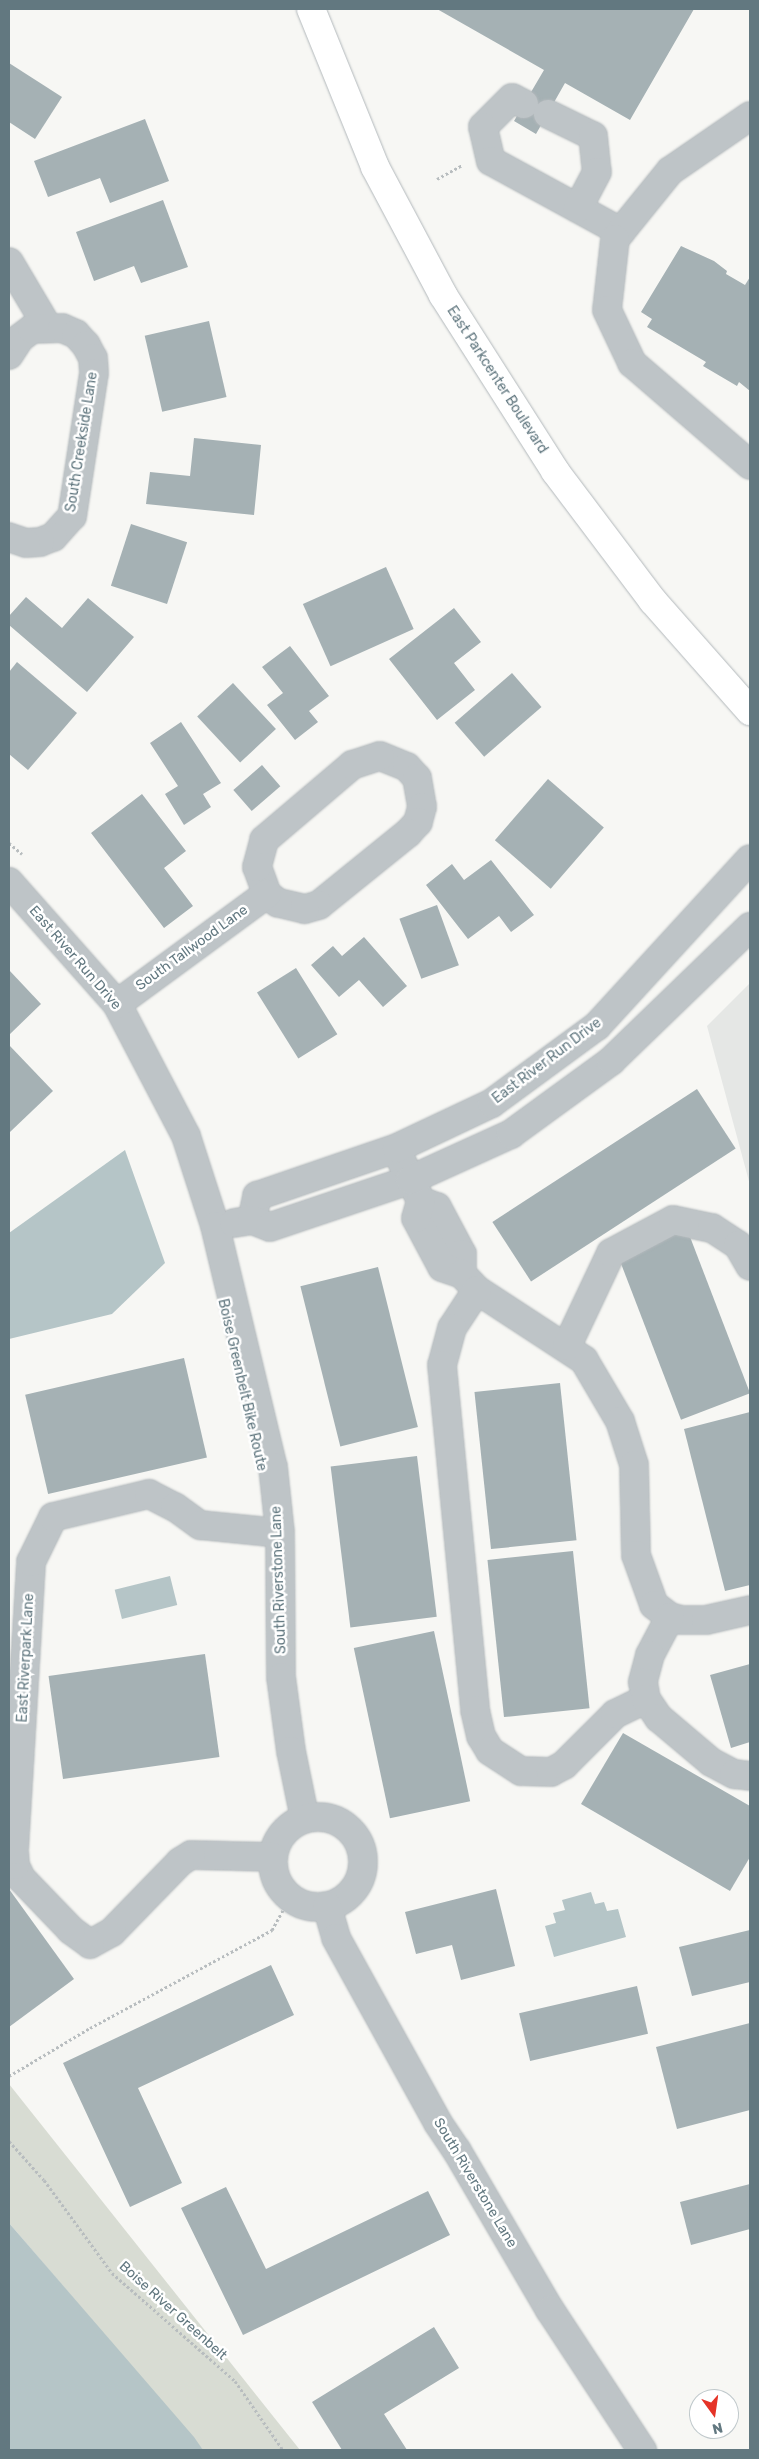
<!DOCTYPE html>
<style>
body{margin:0}
#map{position:relative;width:759px;height:2459px;overflow:hidden;background:#f7f7f4;font-family:Rubik,sans-serif}
div>[style]{position:absolute}
[style*='--x']{left:calc(var(--x)*1px);top:calc(var(--y)*1px);width:calc(var(--w)*1px);rotate:calc(var(--a)*1deg)}
.built>*{inset:0;background:#e5e7e5}
.green>*{inset:0;background:#d8dcd3}
.water>*{inset:0;background:#b5c5c7;transform-origin:0 0}
.building>*{inset:0;background:#a5b1b4;transform-origin:0 0}
.path>*{height:3px;margin-top:-1.5px;transform-origin:0;background:repeating-linear-gradient(90deg,#b8bdbf 0 2.5px,transparent 0 5px)}
.roads{filter:drop-shadow(0 0 1px #b2b8bb) drop-shadow(0 0 1px #b2b8bb)}
.minor>*{height:28px;margin:-14px;padding:0 14px;transform-origin:14px;border-radius:14px;background:#bec4c7}
.minor>.ring{margin:-14px;padding:0;box-sizing:content-box;background:none;border:28px solid #bec4c7;border-radius:50%}
.major>*{height:28px;margin:-14px;padding:0 14px;transform-origin:14px;border-radius:14px;background:#fff}
span{translate:-50% -50%;white-space:nowrap;text-align:center;line-height:1.15;-webkit-text-stroke:5px #fff;paint-order:stroke}
.street-label{font-size:14px;color:#627880}
.frame{position:absolute;inset:0;border:10px solid #627880;pointer-events:none}
.north{position:absolute;left:689px;top:2389px;width:50px;height:50px;box-sizing:border-box;background:#fff;border:1px solid #c0c9cc;border-radius:50%;rotate:166deg;font-size:14px;font-weight:700;line-height:20px;text-align:center;color:#627880}
.north::after{content:'';display:block;margin:auto;width:18px;height:22px;background:#e53327;clip-path:polygon(50% 0,100% 100%,50% 72%,0 100%)}
</style>
<div id="map">
<div class="built">
<div style="clip-path:polygon(750px 983px,750px 1185px,707px 1026px)"></div>
</div>
<div class="green">
<div style="clip-path:polygon(9px 2084px,300px 2450px,203px 2450px,9px 2223px)"></div>
</div>
<div class="water">
<div style="clip-path:polygon(125px 1150px,165px 1263px,112px 1314px,9px 1339px,9px 1233px)"></div>
<div style="left:170px;top:1576px;width:30px;height:57px;rotate:76deg"></div>
<div style="clip-path:polygon(591px 1892px,595px 1904px,604px 1902px,607px 1911px,618px 1909px,626px 1937px,554px 1957px,545px 1926px,556px 1923px,553px 1913px,565px 1910px,562px 1900px)"></div>
<div style="clip-path:polygon(9px 2223px,194px 2437px,203px 2450px,9px 2450px)"></div>
</div>
<div class="building">
<div style="clip-path:polygon(437px 9px,694px 9px,630px 120px,565px 83px,536px 134px,514px 121px,544px 70px)"></div>
<div style="clip-path:polygon(9px 63px,62px 97px,35px 139px,9px 122px)"></div>
<div style="clip-path:polygon(145px 119px,169px 181px,110px 203px,100px 178px,48px 197px,34px 161px)"></div>
<div style="clip-path:polygon(163px 200px,188px 267px,141px 283px,134px 266px,94px 281px,76px 232px)"></div>
<div style="clip-path:polygon(681px 246px,714px 261px,727px 271px,726px 274px,745px 285px,750px 277px,750px 391px,739px 382px,737px 386px,703px 366px,706px 362px,647px 327px,652px 319px,641px 312px)"></div>
<div style="left:209px;top:321px;width:78px;height:66px;rotate:77deg"></div>
<div style="clip-path:polygon(194px 438px,261px 445px,254px 515px,146px 504px,150px 472px,190px 476px)"></div>
<div style="left:131px;top:524px;width:59px;height:65px;rotate:18deg"></div>
<div style="left:386px;top:567px;width:68px;height:91px;rotate:66deg"></div>
<div style="clip-path:polygon(26px 597px,62px 628px,88px 598px,134px 637px,87px 692px,9px 625px,9px 616px)"></div>
<div style="clip-path:polygon(454px 608px,481px 642px,454px 663px,475px 690px,437px 720px,389px 659px)"></div>
<div style="clip-path:polygon(290px 646px,329px 696px,309px 711px,318px 722px,295px 740px,267px 705px,283px 693px,262px 667px)"></div>
<div style="clip-path:polygon(17px 662px,77px 713px,28px 770px,9px 754px,9px 672px)"></div>
<div style="left:512px;top:673px;width:45px;height:76px;rotate:49deg"></div>
<div style="left:233px;top:683px;width:63px;height:49px;rotate:47deg"></div>
<div style="clip-path:polygon(181px 722px,221px 783px,203px 794px,211px 807px,184px 825px,165px 794px,178px 786px,150px 743px)"></div>
<div style="left:262px;top:765px;width:28px;height:38px;rotate:49deg"></div>
<div style="left:548px;top:779px;width:74px;height:81px;rotate:41deg"></div>
<div style="clip-path:polygon(142px 794px,186px 851px,164px 868px,193px 906px,164px 928px,91px 833px)"></div>
<div style="clip-path:polygon(491px 860px,534px 915px,511px 932px,499px 916px,468px 939px,426px 885px,452px 864px,464px 880px)"></div>
<div style="left:437px;top:905px;width:64px;height:40px;rotate:70deg"></div>
<div style="clip-path:polygon(364px 937px,407px 986px,383px 1007px,359px 980px,339px 997px,311px 965px,333px 946px,342px 956px)"></div>
<div style="left:296px;top:968px;width:78px;height:46px;rotate:58deg"></div>
<div style="clip-path:polygon(9px 970px,41px 1004px,9px 1035px)"></div>
<div style="clip-path:polygon(9px 1045px,53px 1091px,10px 1132px,9px 1131px)"></div>
<div style="left:697px;top:1089px;width:71px;height:244px;rotate:57deg"></div>
<div style="left:687px;top:1229px;width:176px;height:74px;rotate:69deg"></div>
<div style="left:378px;top:1267px;width:165px;height:80px;rotate:76deg"></div>
<div style="left:184px;top:1358px;width:102px;height:163px;rotate:77deg"></div>
<div style="left:560px;top:1383px;width:158px;height:86px;rotate:84deg"></div>
<div style="clip-path:polygon(750px 1412px,750px 1585px,725px 1591px,684px 1429px)"></div>
<div style="left:417px;top:1456px;width:162px;height:87px;rotate:83deg"></div>
<div style="left:573px;top:1551px;width:158px;height:86px;rotate:84deg"></div>
<div style="left:434px;top:1631px;width:174px;height:82px;rotate:78deg"></div>
<div style="left:205px;top:1654px;width:104px;height:158px;rotate:82deg"></div>
<div style="clip-path:polygon(750px 1664px,750px 1742px,731px 1748px,710px 1675px)"></div>
<div style="clip-path:polygon(623px 1733px,750px 1806px,750px 1857px,730px 1891px,581px 1804px)"></div>
<div style="clip-path:polygon(9px 1889px,74px 1979px,9px 2027px)"></div>
<div style="clip-path:polygon(496px 1889px,515px 1966px,461px 1980px,452px 1945px,416px 1954px,405px 1912px)"></div>
<div style="clip-path:polygon(750px 1930px,750px 1982px,692px 1996px,679px 1947px)"></div>
<div style="clip-path:polygon(271px 1965px,294px 2015px,138px 2088px,182px 2183px,130px 2207px,63px 2063px)"></div>
<div style="left:637px;top:1986px;width:49px;height:121px;rotate:77deg"></div>
<div style="clip-path:polygon(750px 2023px,750px 2110px,677px 2129px,656px 2047px)"></div>
<div style="clip-path:polygon(750px 2184px,750px 2229px,691px 2245px,680px 2202px)"></div>
<div style="clip-path:polygon(226px 2187px,266px 2269px,428px 2191px,450px 2235px,243px 2335px,181px 2208px)"></div>
<div style="clip-path:polygon(434px 2327px,459px 2368px,384px 2414px,407px 2450px,342px 2450px,312px 2402px)"></div>
</div>
<div class="path">
<div style="--x:437;--y:179;--w:29;--a:-29"></div>
<div style="--x:9;--y:843;--w:17;--a:40"></div>
<div style="--x:333;--y:1810;--w:28;--a:30"></div>
<div style="--x:357;--y:1824;--w:29;--a:61"></div>
<div style="--x:371;--y:1849;--w:30;--a:92"></div>
<div style="--x:370;--y:1879;--w:26;--a:126"></div>
<div style="--x:271;--y:1887;--w:24;--a:54"></div>
<div style="--x:285;--y:1906;--w:14;--a:25"></div>
<div style="--x:9;--y:2076;--w:94;--a:-30.7"></div>
<div style="--x:90;--y:2028;--w:207;--a:-28.3"></div>
<div style="--x:272;--y:1930;--w:37;--a:-61"></div>
<div style="--x:9;--y:2141;--w:52;--a:48.1"></div>
<div style="--x:44;--y:2180;--w:115;--a:53.8"></div>
<div style="--x:112;--y:2273;--w:164;--a:41.3"></div>
<div style="--x:235;--y:2381;--w:84;--a:55.2"></div>
</div>
<div class="roads">
<div class="minor">
<div style="--x:524;--y:104;--w:13;--a:-153"></div>
<div style="--x:512;--y:98;--w:41;--a:135"></div>
<div style="--x:483;--y:127;--w:35;--a:77"></div>
<div style="--x:491;--y:161;--w:148;--a:28.6"></div>
<div style="--x:548;--y:114;--w:50;--a:26.1"></div>
<div style="--x:593;--y:136;--w:36;--a:84"></div>
<div style="--x:597;--y:172;--w:41;--a:117.8"></div>
<div style="--x:750;--y:116;--w:97;--a:145.5"></div>
<div style="--x:670;--y:171;--w:87;--a:129"></div>
<div style="--x:615;--y:239;--w:71;--a:96.4"></div>
<div style="--x:607;--y:310;--w:59;--a:64.7"></div>
<div style="--x:632;--y:363;--w:156;--a:40.8"></div>
<div style="--x:9;--y:262;--w:74;--a:59.3"></div>
<div style="--x:9;--y:355;--w:20;--a:-57"></div>
<div style="--x:20;--y:338;--w:15;--a:-37"></div>
<div style="--x:32;--y:329;--w:30;--a:-2"></div>
<div style="--x:62;--y:328;--w:15;--a:23"></div>
<div style="--x:76;--y:334;--w:15;--a:48"></div>
<div style="--x:86;--y:345;--w:15;--a:62"></div>
<div style="--x:93;--y:358;--w:15;--a:86"></div>
<div style="--x:94;--y:373;--w:145;--a:98.7"></div>
<div style="--x:72;--y:516;--w:28;--a:132"></div>
<div style="--x:53;--y:537;--w:14;--a:159"></div>
<div style="--x:40;--y:542;--w:14;--a:176"></div>
<div style="--x:26;--y:543;--w:18;--a:-161"></div>
<div style="--x:380;--y:756;--w:29;--a:22"></div>
<div style="--x:407;--y:767;--w:15;--a:48"></div>
<div style="--x:417;--y:778;--w:29;--a:80"></div>
<div style="--x:422;--y:807;--w:16;--a:105"></div>
<div style="--x:418;--y:822;--w:15;--a:132"></div>
<div style="--x:408;--y:833;--w:114;--a:141"></div>
<div style="--x:319;--y:905;--w:15;--a:164"></div>
<div style="--x:305;--y:909;--w:28;--a:-167"></div>
<div style="--x:278;--y:903;--w:14;--a:-141"></div>
<div style="--x:267;--y:894;--w:29;--a:-110"></div>
<div style="--x:257;--y:867;--w:28;--a:-75"></div>
<div style="--x:264;--y:840;--w:116;--a:-40.4"></div>
<div style="--x:352;--y:765;--w:29;--a:-18"></div>
<div style="--x:9;--y:882;--w:163;--a:48.5"></div>
<div style="--x:117;--y:1004;--w:149;--a:62.4"></div>
<div style="--x:186;--y:1136;--w:95;--a:72.1"></div>
<div style="--x:215;--y:1226;--w:248;--a:76.5"></div>
<div style="--x:273;--y:1467;--w:66;--a:83.9"></div>
<div style="--x:280;--y:1533;--w:144;--a:89.6"></div>
<div style="--x:281;--y:1677;--w:75;--a:82.3"></div>
<div style="--x:291;--y:1751;--w:69;--a:78.4"></div>
<div style="--x:117;--y:1004;--w:186;--a:-36.3"></div>
<div style="--x:402;--y:1162;--w:43;--a:64"></div>
<div style="--x:421;--y:1201;--w:17;--a:21"></div>
<div style="--x:437;--y:1207;--w:53;--a:62"></div>
<div style="--x:462;--y:1254;--w:20;--a:90"></div>
<div style="--x:462;--y:1274;--w:21;--a:-161"></div>
<div style="--x:442;--y:1267;--w:55;--a:-118"></div>
<div style="--x:416;--y:1218;--w:18;--a:-74"></div>
<div style="--x:252;--y:1220;--w:25;--a:-78"></div>
<div style="--x:257;--y:1196;--w:148;--a:-18.9"></div>
<div style="--x:397;--y:1148;--w:105;--a:-25.3"></div>
<div style="--x:492;--y:1103;--w:130;--a:-36.3"></div>
<div style="--x:597;--y:1026;--w:226;--a:-47.5"></div>
<div style="--x:234;--y:1223;--w:18;--a:-9"></div>
<div style="--x:252;--y:1220;--w:19;--a:21"></div>
<div style="--x:270;--y:1227;--w:148;--a:-18.6"></div>
<div style="--x:410;--y:1180;--w:111;--a:-24.5"></div>
<div style="--x:511;--y:1134;--w:124;--a:-36.1"></div>
<div style="--x:611;--y:1061;--w:193;--a:-44"></div>
<div style="--x:462;--y:1274;--w:22;--a:47"></div>
<div style="--x:477;--y:1290;--w:128;--a:33.2"></div>
<div style="--x:584;--y:1360;--w:71;--a:59.5"></div>
<div style="--x:620;--y:1421;--w:46;--a:72.3"></div>
<div style="--x:634;--y:1465;--w:90;--a:88.7"></div>
<div style="--x:636;--y:1555;--w:53;--a:70.2"></div>
<div style="--x:654;--y:1605;--w:20;--a:37"></div>
<div style="--x:670;--y:1617;--w:11;--a:15"></div>
<div style="--x:681;--y:1620;--w:25;--a:0"></div>
<div style="--x:706;--y:1620;--w:45;--a:-12.8"></div>
<div style="--x:477;--y:1290;--w:45;--a:123.3"></div>
<div style="--x:452;--y:1328;--w:38;--a:105"></div>
<div style="--x:442;--y:1365;--w:347;--a:84.5"></div>
<div style="--x:475;--y:1710;--w:27;--a:77"></div>
<div style="--x:481;--y:1736;--w:17;--a:59"></div>
<div style="--x:490;--y:1751;--w:37;--a:33"></div>
<div style="--x:521;--y:1771;--w:30;--a:2"></div>
<div style="--x:551;--y:1772;--w:15;--a:-28"></div>
<div style="--x:564;--y:1765;--w:72;--a:-45"></div>
<div style="--x:615;--y:1714;--w:34;--a:-26"></div>
<div style="--x:567;--y:1346;--w:103;--a:-64.7"></div>
<div style="--x:611;--y:1253;--w:70;--a:-28"></div>
<div style="--x:673;--y:1220;--w:40;--a:12"></div>
<div style="--x:712;--y:1228;--w:31;--a:33"></div>
<div style="--x:738;--y:1245;--w:24;--a:60"></div>
<div style="--x:670;--y:1617;--w:43;--a:117.8"></div>
<div style="--x:650;--y:1655;--w:28;--a:105"></div>
<div style="--x:643;--y:1682;--w:17;--a:80"></div>
<div style="--x:646;--y:1699;--w:23;--a:56"></div>
<div style="--x:659;--y:1718;--w:68;--a:40.2"></div>
<div style="--x:711;--y:1762;--w:26;--a:28"></div>
<div style="--x:734;--y:1774;--w:16;--a:7"></div>
<div class="ring" style="left:273px;top:1817px;width:62px;height:62px"></div>
<div style="--x:273;--y:1857;--w:82;--a:-178.6"></div>
<div style="--x:191;--y:1855;--w:13;--a:148"></div>
<div style="--x:180;--y:1862;--w:98;--a:134.2"></div>
<div style="--x:112;--y:1932;--w:25;--a:151"></div>
<div style="--x:90;--y:1944;--w:24;--a:-144"></div>
<div style="--x:71;--y:1930;--w:72;--a:-133.9"></div>
<div style="--x:21;--y:1878;--w:14;--a:-115"></div>
<div style="--x:15;--y:1865;--w:15;--a:-94"></div>
<div style="--x:14;--y:1850;--w:289;--a:-86.6"></div>
<div style="--x:31;--y:1562;--w:50;--a:-63.9"></div>
<div style="--x:53;--y:1517;--w:99;--a:-13.5"></div>
<div style="--x:149;--y:1494;--w:29;--a:27"></div>
<div style="--x:175;--y:1507;--w:31;--a:36"></div>
<div style="--x:200;--y:1525;--w:80;--a:5.7"></div>
<div style="--x:327;--y:1906;--w:33;--a:74"></div>
<div style="--x:336;--y:1938;--w:211;--a:61.1"></div>
<div style="--x:438;--y:2123;--w:34;--a:56"></div>
<div style="--x:457;--y:2151;--w:184;--a:59.7"></div>
<div style="--x:550;--y:2310;--w:168;--a:56.7"></div>
</div>
<div class="major">
<div style="--x:311;--y:9;--w:170;--a:67.9"></div>
<div style="--x:375;--y:167;--w:145;--a:62"></div>
<div style="--x:443;--y:295;--w:209;--a:57.5"></div>
<div style="--x:555;--y:471;--w:163;--a:53"></div>
<div style="--x:653;--y:601;--w:147;--a:48.6"></div>
</div>
</div>
<div class="street-label">
<span style="left:497px;top:380px;rotate:57deg">East Parkcenter Boulevard</span>
<span style="left:82px;top:442px;rotate:-81deg">South Creekside Lane</span>
<span style="left:192px;top:948px;rotate:-36deg">South Tallwood Lane</span>
<span style="left:75px;top:958px;rotate:49deg">East River Run Drive</span>
<span style="left:547px;top:1061px;rotate:-37deg">East River Run Drive</span>
<span style="left:242px;top:1385px;rotate:77deg">Boise Greenbelt Bike Route</span>
<span style="left:279px;top:1580px;rotate:-92deg">South Riverstone Lane</span>
<span style="left:26px;top:1658px;rotate:-87deg">East Riverpark Lane</span>
<span style="left:475px;top:2183px;rotate:59deg">South Riverstone Lane</span>
<span style="left:173px;top:2311px;rotate:42deg">Boise River Greenbelt</span>
</div>
<div class="frame"></div>
<div class="north">N</div>
</div>
